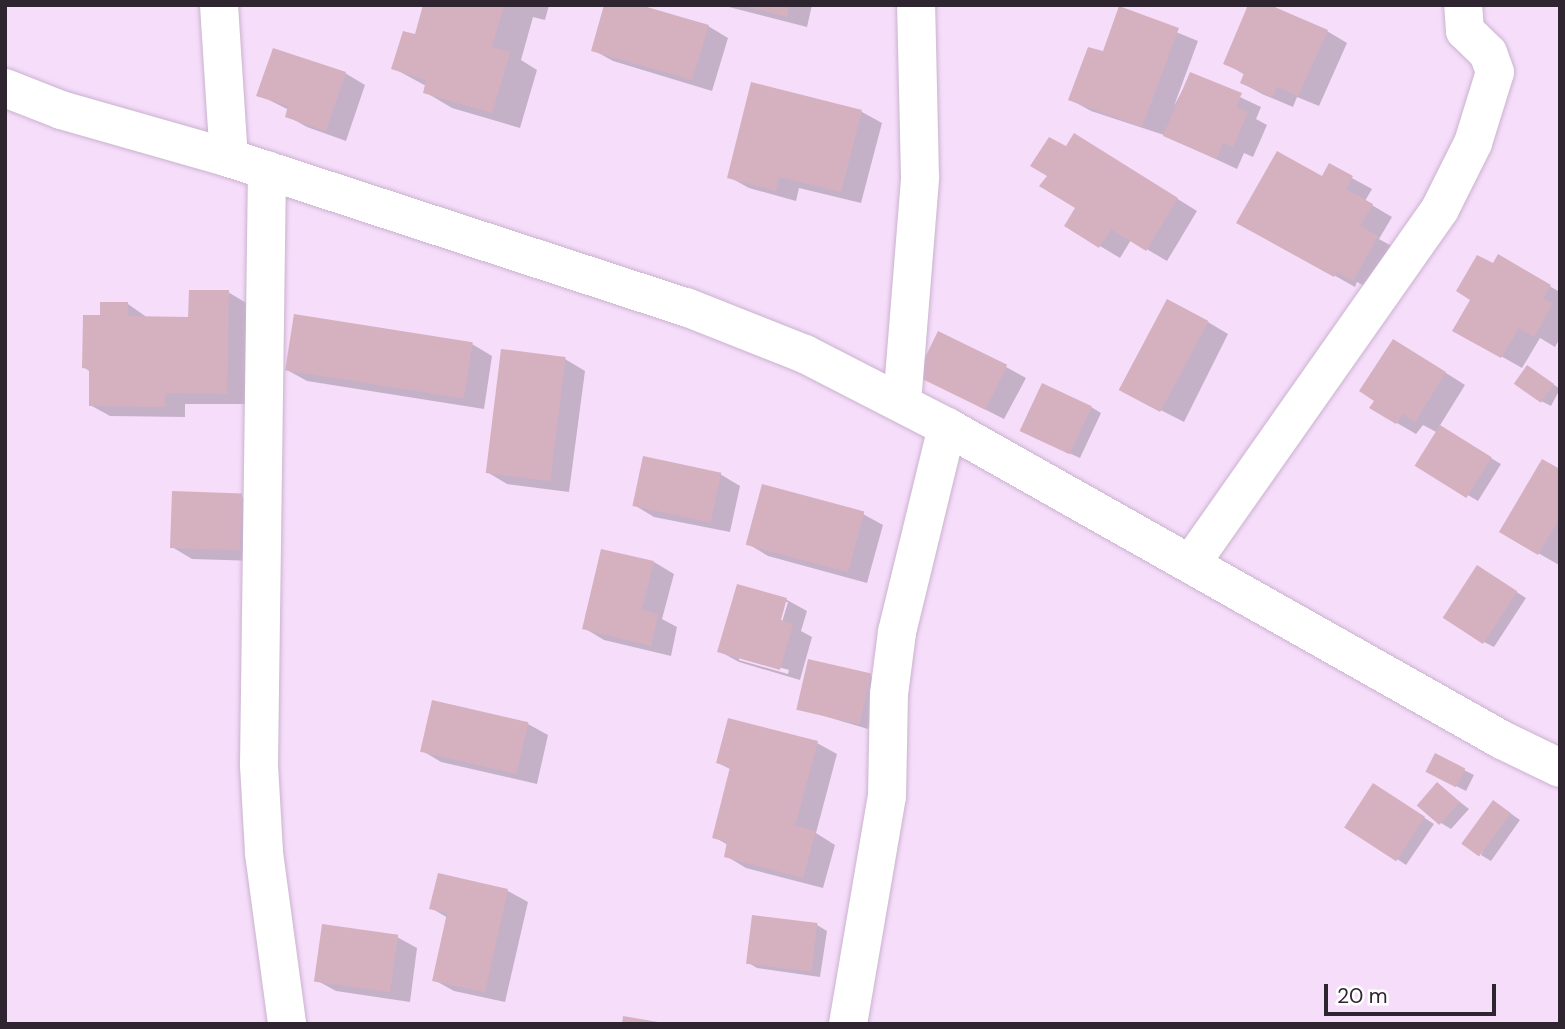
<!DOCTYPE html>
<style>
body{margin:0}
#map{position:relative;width:1565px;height:1029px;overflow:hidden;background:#f6defb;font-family:"DM Sans",sans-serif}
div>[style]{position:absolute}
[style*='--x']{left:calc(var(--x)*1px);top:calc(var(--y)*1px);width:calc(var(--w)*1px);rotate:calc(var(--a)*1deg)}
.shadow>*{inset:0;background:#0003}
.building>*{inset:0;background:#d5b1c0;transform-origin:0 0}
.roads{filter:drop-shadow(0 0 2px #cab2ce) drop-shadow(0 0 2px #cab2ce)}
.street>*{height:38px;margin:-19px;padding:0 19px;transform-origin:19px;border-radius:19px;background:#fff}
span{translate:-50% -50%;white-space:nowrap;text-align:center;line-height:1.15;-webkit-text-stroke:7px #fff;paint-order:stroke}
.frame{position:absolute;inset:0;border:7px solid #2e2530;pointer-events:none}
.scale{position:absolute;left:1324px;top:984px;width:172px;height:32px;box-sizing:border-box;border:4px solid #2e2530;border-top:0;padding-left:9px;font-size:21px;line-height:24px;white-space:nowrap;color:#2e2530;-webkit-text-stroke:5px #fff;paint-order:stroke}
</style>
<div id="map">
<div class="shadow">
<div style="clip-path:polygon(424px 5px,549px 5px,545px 20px,533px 17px,521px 60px,537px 70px,520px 128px,452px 108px,425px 92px,426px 86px,393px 68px,416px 36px)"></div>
<div style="clip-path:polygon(721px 5px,812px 5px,807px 27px)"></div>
<div style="clip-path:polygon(1120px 9px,1198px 41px,1174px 106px,1191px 74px,1261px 107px,1256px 119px,1267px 125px,1253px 157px,1244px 153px,1237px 169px,1164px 135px,1091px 111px,1071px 100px,1104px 54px)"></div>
<div style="clip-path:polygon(708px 26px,728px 38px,712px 91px,613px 61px,593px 50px)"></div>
<div style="clip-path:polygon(1327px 31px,1347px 43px,1319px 106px,1297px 97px,1293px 107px,1262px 94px,1242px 83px,1245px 75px,1225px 63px)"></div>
<div style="clip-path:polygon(345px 73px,365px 85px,346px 141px,307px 127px,287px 116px,289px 110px,259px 95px)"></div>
<div style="clip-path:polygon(753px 85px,862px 112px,882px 123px,861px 203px,799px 188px,796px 201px,749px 188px,729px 177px)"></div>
<div style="clip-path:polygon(1094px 147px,1197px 211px,1167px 261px,1131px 240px,1120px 258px,1100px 246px,1078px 208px,1067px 149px)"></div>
<div style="clip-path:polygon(1330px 166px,1372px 189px,1365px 201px,1392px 217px,1379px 239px,1397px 249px,1374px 291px,1357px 282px,1355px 287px,1239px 222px,1323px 179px)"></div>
<div style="clip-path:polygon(1498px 257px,1560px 292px,1560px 338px,1555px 347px,1540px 338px,1522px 368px,1455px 330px)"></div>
<div style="clip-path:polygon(228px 292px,248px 304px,247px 404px,185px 404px,185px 417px,110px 416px,90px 405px,91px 372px,83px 367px,101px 317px,128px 304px,148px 318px,190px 318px)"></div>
<div style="clip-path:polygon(1208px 322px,1228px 334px,1184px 422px,1143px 401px)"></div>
<div style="clip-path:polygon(472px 344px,492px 356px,484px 409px,307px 381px,287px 370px)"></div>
<div style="clip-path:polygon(1413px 352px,1465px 385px,1439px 427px,1501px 464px,1478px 501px,1417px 465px,1438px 433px,1423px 425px,1416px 434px,1397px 423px)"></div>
<div style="clip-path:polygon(565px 359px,585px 371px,569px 492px,507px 484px,487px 472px)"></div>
<div style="clip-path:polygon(1006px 367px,1026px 378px,1004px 419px,917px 375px)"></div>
<div style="clip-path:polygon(1537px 373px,1560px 389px,1551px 406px,1541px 401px)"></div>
<div style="clip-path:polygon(1091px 407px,1101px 413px,1080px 458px,1033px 437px)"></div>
<div style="clip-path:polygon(1560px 471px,1560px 563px,1559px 565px,1501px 532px)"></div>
<div style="clip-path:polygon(720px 474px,740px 486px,730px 532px,654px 517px,634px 505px)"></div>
<div style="clip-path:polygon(241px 496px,261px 507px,259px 561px,192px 559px,172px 547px)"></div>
<div style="clip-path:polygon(863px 514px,883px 525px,867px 583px,768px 556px,748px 544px)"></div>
<div style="clip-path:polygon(654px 562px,674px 574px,662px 619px,677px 627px,671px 656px,604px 640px,584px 628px)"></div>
<div style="clip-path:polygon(1487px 573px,1526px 598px,1494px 647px,1484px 642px)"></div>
<div style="clip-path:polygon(evenodd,738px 586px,787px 600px,807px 611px,801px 631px,812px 637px,800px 680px,739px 662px,719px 651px,738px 586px,784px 602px,788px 602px,780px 629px,776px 628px,784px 602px,738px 586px,739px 656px,789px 670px,788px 674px,739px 660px,739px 656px)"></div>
<div style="clip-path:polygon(870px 676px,880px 682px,868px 729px,797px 708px)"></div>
<div style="clip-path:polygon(528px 724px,548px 735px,537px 784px,441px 762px,421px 750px)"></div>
<div style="clip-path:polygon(817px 743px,837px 754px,816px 833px,835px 845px,823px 888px,746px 868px,726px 856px,728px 845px,714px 837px,732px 770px,718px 763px)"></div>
<div style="clip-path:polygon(1464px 770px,1474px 775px,1466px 791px,1438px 777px)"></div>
<div style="clip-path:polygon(1437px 784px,1469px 809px,1451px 829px,1441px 823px)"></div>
<div style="clip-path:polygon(1383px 791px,1434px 824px,1406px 865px,1397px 859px)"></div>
<div style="clip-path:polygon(1503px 808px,1520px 820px,1491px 861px,1481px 855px)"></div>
<div style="clip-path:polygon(439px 875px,508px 891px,528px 902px,505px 1002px,454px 991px,434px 980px,448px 918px,431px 908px)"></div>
<div style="clip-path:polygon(817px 925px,827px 931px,820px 977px,757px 968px,747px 962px)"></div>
<div style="clip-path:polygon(397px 937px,417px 948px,410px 1002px,336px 991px,316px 980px)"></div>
</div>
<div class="building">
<div style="clip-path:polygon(423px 5px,504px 5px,492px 47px,510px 52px,492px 113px,423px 93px,426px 80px,391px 69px,403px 31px,415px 34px)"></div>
<div style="clip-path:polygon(604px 5px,640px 5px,709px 25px,692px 80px,591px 51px)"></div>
<div style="clip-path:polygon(740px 5px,789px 5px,787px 17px)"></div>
<div style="clip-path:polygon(1248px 5px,1270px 5px,1328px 30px,1298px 96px,1277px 87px,1272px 97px,1240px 83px,1244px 73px,1223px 64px)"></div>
<div style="clip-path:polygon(1119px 6px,1179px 28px,1142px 127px,1068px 100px,1088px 47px,1103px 51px)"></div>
<div style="clip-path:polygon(273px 48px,346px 72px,326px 131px,285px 117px,288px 106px,256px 96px)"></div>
<div style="clip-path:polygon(1190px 72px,1242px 93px,1236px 107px,1248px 112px,1233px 147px,1223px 143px,1216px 159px,1163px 136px)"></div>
<div style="clip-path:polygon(751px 82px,862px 110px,841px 192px,779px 177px,776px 191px,727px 178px)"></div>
<div style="clip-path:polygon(1074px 133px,1178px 198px,1146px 251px,1111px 229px,1099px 248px,1064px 226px,1075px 208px,1039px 186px,1047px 176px,1030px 166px,1049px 137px,1066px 146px)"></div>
<div style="clip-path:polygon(1277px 151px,1322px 176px,1329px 163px,1353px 176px,1346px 189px,1373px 204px,1360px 226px,1378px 236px,1353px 281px,1337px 272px,1334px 277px,1236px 223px)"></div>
<div style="clip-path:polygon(1498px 254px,1551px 285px,1543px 298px,1553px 304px,1534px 337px,1519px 328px,1501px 358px,1452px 331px,1470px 300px,1456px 291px,1477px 255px,1493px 263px)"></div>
<div style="clip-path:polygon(189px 290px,229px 290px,227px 394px,165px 393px,165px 407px,89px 406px,89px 369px,82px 368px,83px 315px,100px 315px,100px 302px,128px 302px,128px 316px,188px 317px)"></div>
<div style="left:1167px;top:299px;width:47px;height:103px;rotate:28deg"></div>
<div style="left:294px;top:314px;width:181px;height:57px;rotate:9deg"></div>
<div style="left:938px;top:331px;width:77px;height:50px;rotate:26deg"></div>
<div style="clip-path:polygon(1393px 339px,1446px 372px,1415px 422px,1403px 414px,1396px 424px,1369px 408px,1374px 401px,1359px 391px)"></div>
<div style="left:501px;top:349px;width:65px;height:125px;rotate:7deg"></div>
<div style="left:1527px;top:365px;width:33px;height:23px;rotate:35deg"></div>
<div style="left:1042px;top:383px;width:55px;height:53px;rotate:25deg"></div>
<div style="left:1440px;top:425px;width:61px;height:48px;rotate:32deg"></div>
<div style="left:643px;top:456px;width:80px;height:51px;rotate:12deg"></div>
<div style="clip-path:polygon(1542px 459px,1560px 469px,1560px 517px,1538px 555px,1499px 532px)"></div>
<div style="left:762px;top:484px;width:106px;height:63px;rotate:15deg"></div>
<div style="left:172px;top:491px;width:70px;height:57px;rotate:2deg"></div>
<div style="clip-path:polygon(601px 549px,654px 561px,642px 610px,658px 614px,651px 646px,582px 629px)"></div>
<div style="left:1477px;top:565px;width:48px;height:63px;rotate:33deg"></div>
<div style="clip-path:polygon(737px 584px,787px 598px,781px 620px,793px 624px,780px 670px,717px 652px)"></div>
<div style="left:808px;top:659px;width:65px;height:52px;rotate:13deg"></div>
<div style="left:432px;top:700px;width:99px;height:53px;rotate:13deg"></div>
<div style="clip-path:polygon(728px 718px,818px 741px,795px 826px,816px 831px,803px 878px,724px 857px,727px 842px,712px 838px,730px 767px,716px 763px)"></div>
<div style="left:1435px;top:753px;width:34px;height:21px;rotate:27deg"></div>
<div style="left:1437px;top:782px;width:30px;height:31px;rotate:41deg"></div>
<div style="left:1373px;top:783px;width:62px;height:53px;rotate:33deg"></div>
<div style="left:1493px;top:800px;width:22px;height:54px;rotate:36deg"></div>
<div style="clip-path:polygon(438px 873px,508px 889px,485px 992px,432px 981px,447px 913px,429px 909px)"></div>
<div style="left:752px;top:915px;width:66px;height:49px;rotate:7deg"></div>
<div style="left:322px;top:924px;width:77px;height:58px;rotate:8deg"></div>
<div style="clip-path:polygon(623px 1016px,658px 1022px,658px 1024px,622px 1024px)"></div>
</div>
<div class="roads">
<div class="street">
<div style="--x:219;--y:5;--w:153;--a:86.3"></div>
<div style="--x:5;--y:88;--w:60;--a:21.4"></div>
<div style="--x:61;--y:110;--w:175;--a:15.9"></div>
<div style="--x:229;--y:158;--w:481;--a:18.1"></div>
<div style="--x:686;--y:307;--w:128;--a:21.6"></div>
<div style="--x:805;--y:354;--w:160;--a:27.2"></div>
<div style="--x:947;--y:427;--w:637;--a:29.42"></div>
<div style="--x:1502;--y:740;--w:64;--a:25.8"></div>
<div style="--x:267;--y:170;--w:595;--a:90.77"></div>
<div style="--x:259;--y:765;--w:88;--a:86.7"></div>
<div style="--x:264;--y:853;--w:173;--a:82.3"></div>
<div style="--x:902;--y:403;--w:227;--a:-85.4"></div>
<div style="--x:920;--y:177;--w:172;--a:-91.3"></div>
<div style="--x:1192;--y:562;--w:431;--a:-54.9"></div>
<div style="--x:1440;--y:209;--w:74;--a:-63.4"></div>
<div style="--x:1473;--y:143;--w:74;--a:-72.8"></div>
<div style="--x:1495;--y:72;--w:20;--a:-110"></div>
<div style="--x:1488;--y:53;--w:32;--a:-136"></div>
<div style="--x:1465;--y:31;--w:26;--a:-94"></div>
<div style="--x:848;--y:1024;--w:230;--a:-80.3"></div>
<div style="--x:887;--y:797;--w:103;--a:-88.9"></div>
<div style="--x:889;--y:694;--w:63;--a:-82.6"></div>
<div style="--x:897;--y:632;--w:211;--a:-76.3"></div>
</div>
</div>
<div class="frame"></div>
<div class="scale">20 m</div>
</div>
